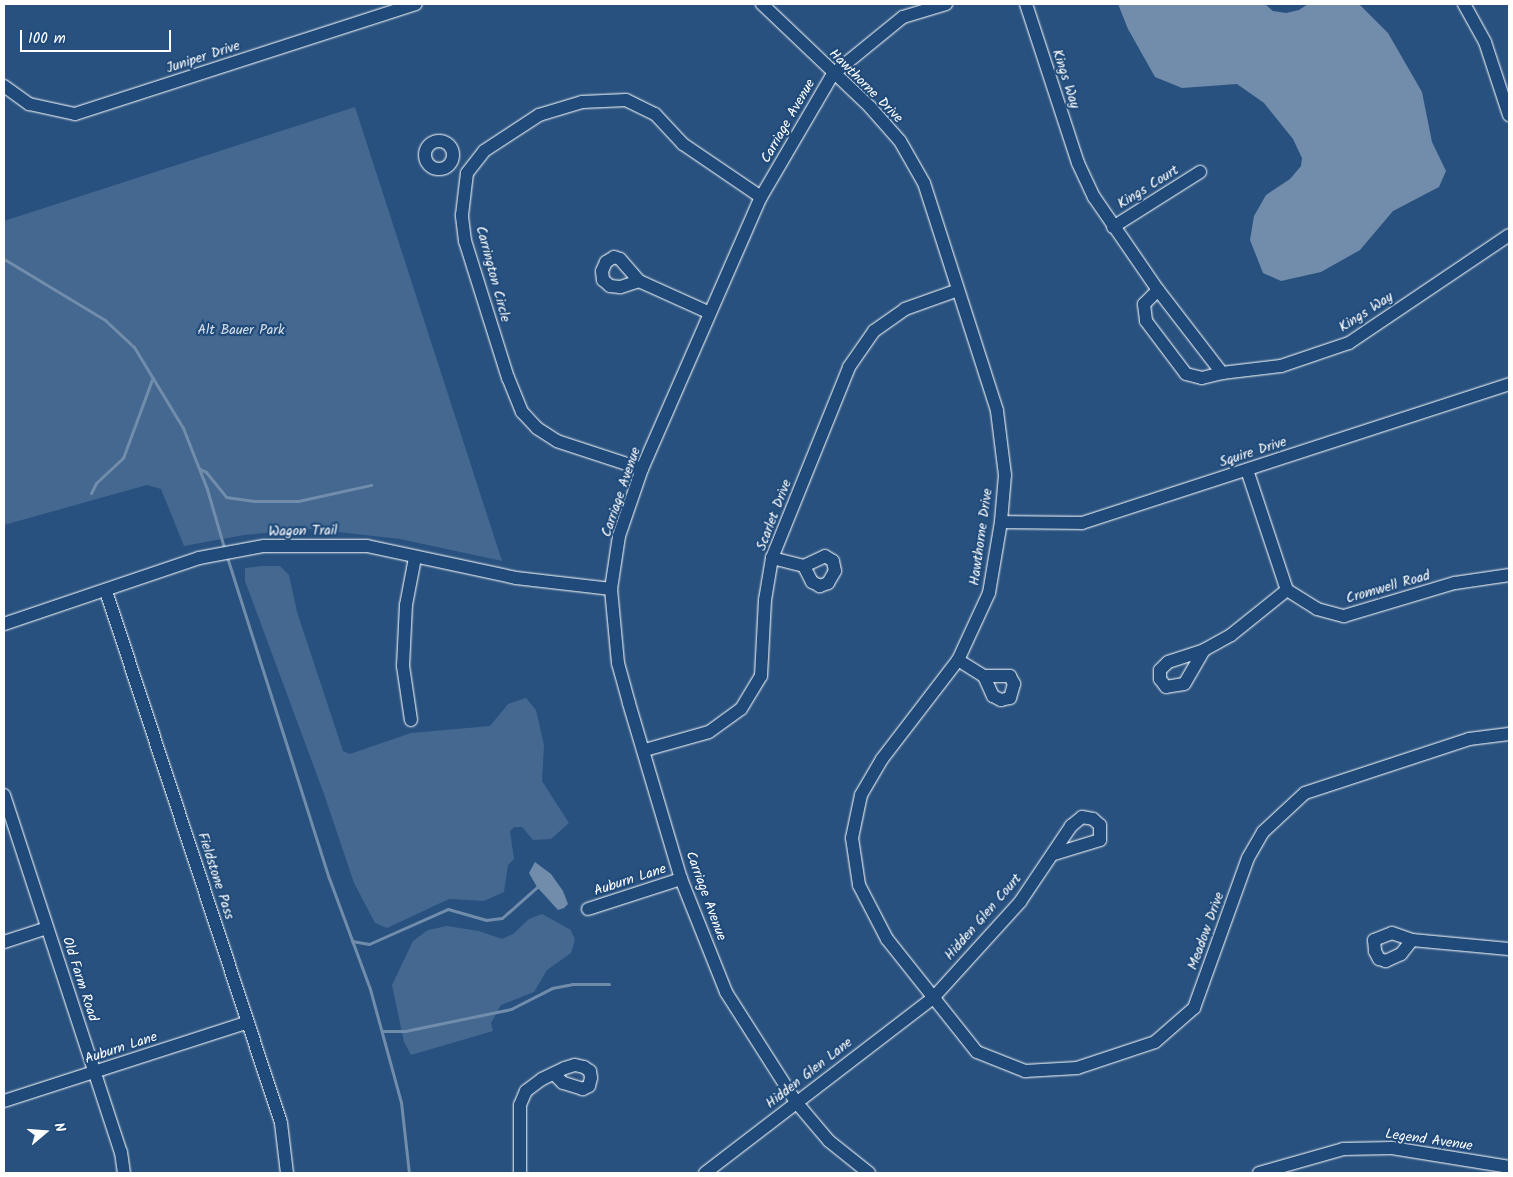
<!DOCTYPE html>
<style>
body{margin:0}
#map{position:relative;width:1513px;height:1177px;overflow:hidden;background:#28517f;font-family:Kalam,sans-serif}
div>[style]{position:absolute}
[style*='--x']{left:calc(var(--x)*1px);top:calc(var(--y)*1px);width:calc(var(--w)*1px);rotate:calc(var(--a)*1deg)}
.green>*{inset:0;background:#446890}
.water>*{inset:0;background:#718dab}
.stream>*{height:3px;margin:-1.5px;padding:0 1.5px;transform-origin:1.5px;border-radius:1.5px;background:#718dab}
.roads{filter:drop-shadow(0 0 1px #fff) drop-shadow(0 0 1px #fff)}
.street>*{height:12px;margin:-6px;padding:0 6px;transform-origin:6px;border-radius:6px;background:#1f4a7a}
.street>.ring{margin:-6px;padding:0;box-sizing:content-box;background:none;border:12px solid #1f4a7a;border-radius:50%}
span{translate:-50% -50%;white-space:nowrap;text-align:center;line-height:1.15;-webkit-text-stroke:4.5px #1f4a7a;paint-order:stroke}
.street-label{font-size:14px;color:#fff}
.park-label{font-size:14px;color:#dae1e9}
.frame{position:absolute;inset:0;border:5px solid #fff;pointer-events:none}
.north{position:absolute;left:20px;top:1107px;width:50px;height:50px;-webkit-text-stroke:4px #1f4a7a;paint-order:stroke;rotate:72deg;font-size:14px;font-weight:700;line-height:20px;text-align:center;color:#fff}
.north::after{content:'';display:block;margin:auto;width:18px;height:22px;background:#fff;clip-path:polygon(50% 0,100% 100%,50% 72%,0 100%)}
.scale{position:absolute;left:20px;top:30px;width:151px;height:22px;box-sizing:border-box;border:2px solid #fff;border-top:0;padding-left:6px;font-size:15px;line-height:18px;white-space:nowrap;color:#fff;-webkit-text-stroke:4px #1f4a7a;paint-order:stroke}
</style>
<div id="map">
<div class="green">
<div style="clip-path:polygon(355px 107px,502px 561px,400px 539px,312px 529px,244px 535px,184px 546px,161px 489px,147px 485px,4px 525px,4px 221px)"></div>
<div style="clip-path:polygon(261px 566px,280px 566px,289px 575px,297px 612px,343px 751px,350px 754px,411px 733px,490px 726px,508px 704px,526px 698px,536px 710px,544px 745px,542px 781px,569px 823px,551px 839px,533px 840px,522px 827px,514px 827px,510px 831px,514px 859px,508px 865px,504px 892px,484px 901px,449px 899px,387px 928px,375px 923px,354px 883px,324px 794px,245px 581px,245px 568px)"></div>
<div style="clip-path:polygon(542px 914px,571px 930px,575px 940px,571px 953px,547px 970px,534px 992px,501px 1005px,491px 1023px,493px 1031px,411px 1055px,404px 1042px,392px 985px,413px 941px,428px 930px,447px 926px,479px 931px,502px 939px,513px 934px,529px 919px)"></div>
</div>
<div class="water">
<div style="clip-path:polygon(1118px 4px,1265px 4px,1273px 11px,1286px 13px,1299px 10px,1308px 4px,1359px 4px,1388px 33px,1422px 92px,1432px 142px,1446px 171px,1439px 187px,1393px 211px,1360px 250px,1321px 272px,1281px 281px,1263px 273px,1250px 240px,1254px 216px,1266px 195px,1290px 179px,1301px 166px,1302px 158px,1293px 139px,1264px 103px,1237px 84px,1182px 88px,1155px 77px,1128px 29px)"></div>
<div style="clip-path:polygon(535px 862px,551px 874px,563px 891px,568px 904px,564px 908px,558px 910px,537px 887px,529px 873px)"></div>
</div>
<div class="stream">
<div style="--x:4;--y:259;--w:118;--a:31.1"></div>
<div style="--x:105;--y:320;--w:40;--a:43"></div>
<div style="--x:134;--y:347;--w:95;--a:58.8"></div>
<div style="--x:183;--y:428;--w:66;--a:68.5"></div>
<div style="--x:207;--y:489;--w:65;--a:73.8"></div>
<div style="--x:200;--y:469;--w:7;--a:27"></div>
<div style="--x:206;--y:472;--w:32;--a:51"></div>
<div style="--x:226;--y:497;--w:28;--a:8"></div>
<div style="--x:254;--y:501;--w:44;--a:0"></div>
<div style="--x:298;--y:501;--w:75;--a:-12.4"></div>
<div style="--x:91;--y:493;--w:11;--a:-63"></div>
<div style="--x:96;--y:483;--w:37;--a:-43"></div>
<div style="--x:123;--y:458;--w:86;--a:-69.7"></div>
<div style="--x:227;--y:557;--w:337;--a:72.4"></div>
<div style="--x:329;--y:878;--w:118;--a:69.7"></div>
<div style="--x:370;--y:989;--w:117;--a:74.7"></div>
<div style="--x:401;--y:1102;--w:71;--a:83.6"></div>
<div style="--x:352;--y:941;--w:17;--a:10"></div>
<div style="--x:369;--y:944;--w:86;--a:-23.9"></div>
<div style="--x:448;--y:909;--w:40;--a:16"></div>
<div style="--x:486;--y:920;--w:16;--a:-7"></div>
<div style="--x:502;--y:918;--w:47;--a:-41.5"></div>
<div style="--x:382;--y:1031;--w:23;--a:0"></div>
<div style="--x:405;--y:1031;--w:108;--a:-11.7"></div>
<div style="--x:511;--y:1009;--w:46;--a:-27.1"></div>
<div style="--x:552;--y:988;--w:20;--a:-11"></div>
<div style="--x:572;--y:984;--w:37;--a:0"></div>
</div>
<div class="roads">
<div class="street">
<div style="--x:762;--y:4;--w:149;--a:43.6"></div>
<div style="--x:870;--y:107;--w:45;--a:48.6"></div>
<div style="--x:900;--y:141;--w:48;--a:60.3"></div>
<div style="--x:924;--y:183;--w:239;--a:72.2"></div>
<div style="--x:997;--y:411;--w:64;--a:82.9"></div>
<div style="--x:1005;--y:475;--w:47;--a:94.9"></div>
<div style="--x:1001;--y:522;--w:72;--a:99.6"></div>
<div style="--x:989;--y:593;--w:74;--a:114.8"></div>
<div style="--x:958;--y:660;--w:125;--a:127.5"></div>
<div style="--x:882;--y:759;--w:42;--a:120.3"></div>
<div style="--x:861;--y:795;--w:44;--a:101.8"></div>
<div style="--x:852;--y:838;--w:48;--a:81.5"></div>
<div style="--x:859;--y:885;--w:61;--a:62.6"></div>
<div style="--x:887;--y:939;--w:144;--a:51.5"></div>
<div style="--x:977;--y:1052;--w:52;--a:21.6"></div>
<div style="--x:1025;--y:1071;--w:52;--a:-3.3"></div>
<div style="--x:1077;--y:1068;--w:82;--a:-18.4"></div>
<div style="--x:1155;--y:1042;--w:52;--a:-41.1"></div>
<div style="--x:1194;--y:1008;--w:159;--a:-70.2"></div>
<div style="--x:1248;--y:858;--w:30;--a:-60"></div>
<div style="--x:1263;--y:832;--w:57;--a:-42.9"></div>
<div style="--x:1305;--y:793;--w:173;--a:-18.2"></div>
<div style="--x:1469;--y:739;--w:40;--a:-7.1"></div>
<div style="--x:1026;--y:4;--w:167;--a:71.9"></div>
<div style="--x:1078;--y:163;--w:38;--a:65"></div>
<div style="--x:1094;--y:197;--w:113;--a:55.5"></div>
<div style="--x:1158;--y:290;--w:105;--a:52.4"></div>
<div style="--x:1222;--y:373;--w:59;--a:-6.8"></div>
<div style="--x:1281;--y:366;--w:72;--a:-18.7"></div>
<div style="--x:1349;--y:343;--w:193;--a:-34"></div>
<div style="--x:1464;--y:4;--w:43;--a:61.1"></div>
<div style="--x:1485;--y:42;--w:77;--a:71.8"></div>
<div style="--x:4;--y:86;--w:31;--a:36"></div>
<div style="--x:29;--y:104;--w:47;--a:12.3"></div>
<div style="--x:75;--y:114;--w:358;--a:-17.9"></div>
<div class="ring" style="left:425px;top:141px;width:16px;height:16px"></div>
<div style="--x:1113;--y:227;--w:103;--a:-32.3"></div>
<div style="--x:639;--y:281;--w:20;--a:162"></div>
<div style="--x:620;--y:287;--w:10;--a:-174"></div>
<div style="--x:610;--y:286;--w:9;--a:-139"></div>
<div style="--x:603;--y:280;--w:9;--a:-96"></div>
<div style="--x:602;--y:271;--w:10;--a:-66"></div>
<div style="--x:606;--y:262;--w:9;--a:-32"></div>
<div style="--x:614;--y:257;--w:6;--a:18"></div>
<div style="--x:620;--y:259;--w:29;--a:49"></div>
<div style="--x:639;--y:281;--w:76;--a:24.2"></div>
<div style="--x:1158;--y:290;--w:20;--a:135"></div>
<div style="--x:1144;--y:304;--w:17;--a:83"></div>
<div style="--x:1146;--y:321;--w:66;--a:53"></div>
<div style="--x:1186;--y:374;--w:16;--a:14"></div>
<div style="--x:1202;--y:378;--w:21;--a:-14"></div>
<div style="--x:642;--y:469;--w:89;--a:-161.8"></div>
<div style="--x:557;--y:441;--w:24;--a:-147"></div>
<div style="--x:537;--y:428;--w:22;--a:-133"></div>
<div style="--x:522;--y:412;--w:37;--a:-112"></div>
<div style="--x:508;--y:378;--w:144;--a:-107.4"></div>
<div style="--x:465;--y:241;--w:26;--a:-97"></div>
<div style="--x:462;--y:215;--w:42;--a:-83.2"></div>
<div style="--x:467;--y:173;--w:28;--a:-52"></div>
<div style="--x:484;--y:151;--w:66;--a:-33.2"></div>
<div style="--x:539;--y:115;--w:45;--a:-16.8"></div>
<div style="--x:582;--y:102;--w:44;--a:-2.6"></div>
<div style="--x:626;--y:100;--w:32;--a:26"></div>
<div style="--x:655;--y:114;--w:41;--a:47"></div>
<div style="--x:683;--y:144;--w:94;--a:34.2"></div>
<div style="--x:1247;--y:470;--w:126;--a:71.6"></div>
<div style="--x:1287;--y:590;--w:36;--a:32"></div>
<div style="--x:1317;--y:609;--w:28;--a:15"></div>
<div style="--x:1344;--y:616;--w:116;--a:-16.6"></div>
<div style="--x:1455;--y:583;--w:55;--a:-8.4"></div>
<div style="--x:1001;--y:522;--w:81;--a:0.7"></div>
<div style="--x:1082;--y:523;--w:449;--a:-18"></div>
<div style="--x:772;--y:558;--w:33;--a:14"></div>
<div style="--x:804;--y:566;--w:23;--a:-25"></div>
<div style="--x:825;--y:556;--w:9;--a:32"></div>
<div style="--x:833;--y:561;--w:10;--a:79"></div>
<div style="--x:835;--y:571;--w:14;--a:120"></div>
<div style="--x:828;--y:583;--w:9;--a:159"></div>
<div style="--x:820;--y:586;--w:9;--a:-153"></div>
<div style="--x:812;--y:582;--w:18;--a:-117"></div>
<div style="--x:106;--y:591;--w:560;--a:71.79"></div>
<div style="--x:281;--y:1123;--w:50;--a:83.2"></div>
<div style="--x:4;--y:624;--w:206;--a:-18.7"></div>
<div style="--x:199;--y:558;--w:66;--a:-10.5"></div>
<div style="--x:264;--y:546;--w:103;--a:0"></div>
<div style="--x:367;--y:546;--w:152;--a:12.1"></div>
<div style="--x:516;--y:578;--w:96;--a:6.6"></div>
<div style="--x:1204;--y:650;--w:39;--a:120"></div>
<div style="--x:1184;--y:684;--w:18;--a:171"></div>
<div style="--x:1166;--y:687;--w:10;--a:-127"></div>
<div style="--x:1160;--y:679;--w:9;--a:-90"></div>
<div style="--x:1160;--y:670;--w:11;--a:-45"></div>
<div style="--x:1168;--y:662;--w:38;--a:-18"></div>
<div style="--x:1204;--y:650;--w:31;--a:-29"></div>
<div style="--x:1231;--y:635;--w:72;--a:-38.8"></div>
<div style="--x:958;--y:660;--w:31;--a:32"></div>
<div style="--x:984;--y:676;--w:22;--a:66"></div>
<div style="--x:993;--y:696;--w:9;--a:27"></div>
<div style="--x:1001;--y:700;--w:9;--a:-13"></div>
<div style="--x:1010;--y:698;--w:15;--a:-74"></div>
<div style="--x:1014;--y:684;--w:9;--a:-117"></div>
<div style="--x:1010;--y:676;--w:26;--a:180"></div>
<div style="--x:411;--y:720;--w:55;--a:-98.4"></div>
<div style="--x:403;--y:666;--w:61;--a:-87.2"></div>
<div style="--x:406;--y:605;--w:48;--a:-79.2"></div>
<div style="--x:645;--y:750;--w:66;--a:-15.7"></div>
<div style="--x:709;--y:732;--w:39;--a:-36"></div>
<div style="--x:741;--y:709;--w:39;--a:-59"></div>
<div style="--x:761;--y:676;--w:76;--a:-87"></div>
<div style="--x:765;--y:600;--w:43;--a:-80.5"></div>
<div style="--x:772;--y:558;--w:206;--a:-68"></div>
<div style="--x:849;--y:367;--w:44;--a:-55.2"></div>
<div style="--x:874;--y:331;--w:38;--a:-35"></div>
<div style="--x:905;--y:309;--w:56;--a:-19.7"></div>
<div style="--x:4;--y:795;--w:376;--a:71.9"></div>
<div style="--x:121;--y:1152;--w:21;--a:82"></div>
<div style="--x:588;--y:909;--w:98;--a:-17.9"></div>
<div style="--x:1412;--y:940;--w:18;--a:128"></div>
<div style="--x:1401;--y:954;--w:17;--a:155"></div>
<div style="--x:1386;--y:961;--w:7;--a:-164"></div>
<div style="--x:1379;--y:959;--w:9;--a:-117"></div>
<div style="--x:1375;--y:951;--w:11;--a:-95"></div>
<div style="--x:1374;--y:940;--w:19;--a:-21"></div>
<div style="--x:1392;--y:933;--w:21;--a:19"></div>
<div style="--x:1412;--y:940;--w:97;--a:5.3"></div>
<div style="--x:4;--y:942;--w:45;--a:-18"></div>
<div style="--x:4;--y:1101;--w:256;--a:-17.9"></div>
<div style="--x:520;--y:1173;--w:68;--a:-90"></div>
<div style="--x:520;--y:1105;--w:15;--a:-67"></div>
<div style="--x:526;--y:1091;--w:20;--a:-37"></div>
<div style="--x:542;--y:1079;--w:25;--a:-26"></div>
<div style="--x:565;--y:1068;--w:10;--a:-17"></div>
<div style="--x:575;--y:1065;--w:9;--a:13"></div>
<div style="--x:584;--y:1067;--w:7;--a:34"></div>
<div style="--x:590;--y:1071;--w:7;--a:82"></div>
<div style="--x:591;--y:1078;--w:8;--a:104"></div>
<div style="--x:589;--y:1086;--w:7;--a:153"></div>
<div style="--x:583;--y:1089;--w:21;--a:-163"></div>
<div style="--x:563;--y:1083;--w:13;--a:-135"></div>
<div style="--x:705;--y:1173;--w:287;--a:-37.5"></div>
<div style="--x:933;--y:998;--w:130;--a:-47.8"></div>
<div style="--x:1020;--y:902;--w:92;--a:-56.1"></div>
<div style="--x:1071;--y:826;--w:14;--a:-39"></div>
<div style="--x:1082;--y:817;--w:11;--a:10"></div>
<div style="--x:1093;--y:819;--w:9;--a:41"></div>
<div style="--x:1100;--y:825;--w:15;--a:90"></div>
<div style="--x:1100;--y:840;--w:48;--a:163.1"></div>
<div style="--x:869;--y:1173;--w:51;--a:-141.3"></div>
<div style="--x:829;--y:1141;--w:51;--a:-130.2"></div>
<div style="--x:796;--y:1102;--w:130;--a:-122.5"></div>
<div style="--x:726;--y:992;--w:122;--a:-111.7"></div>
<div style="--x:681;--y:879;--w:184;--a:-106.5"></div>
<div style="--x:629;--y:703;--w:41;--a:-105.4"></div>
<div style="--x:618;--y:663;--w:74;--a:-95.4"></div>
<div style="--x:611;--y:589;--w:54;--a:-81.4"></div>
<div style="--x:619;--y:536;--w:71;--a:-71.1"></div>
<div style="--x:642;--y:469;--w:297;--a:-66.4"></div>
<div style="--x:761;--y:197;--w:143;--a:-59.7"></div>
<div style="--x:833;--y:74;--w:90;--a:-39.2"></div>
<div style="--x:903;--y:17;--w:45;--a:-16.8"></div>
<div style="--x:1259;--y:1173;--w:87;--a:-15.9"></div>
<div style="--x:1343;--y:1149;--w:49;--a:-1.2"></div>
<div style="--x:1392;--y:1148;--w:119;--a:9.2"></div>
</div>
</div>
<div class="street-label">
<span style="left:203px;top:57px;rotate:-18deg">Juniper Drive</span>
<span style="left:1066px;top:79px;rotate:72deg">Kings Way</span>
<span style="left:866px;top:86px;rotate:45deg">Hawthorne Drive</span>
<span style="left:788px;top:121px;rotate:-60deg">Carriage Avenue</span>
<span style="left:1148px;top:187px;rotate:-32deg">Kings Court</span>
<span style="left:493px;top:274px;rotate:75deg">Carrington Circle</span>
<span style="left:1366px;top:312px;rotate:-33deg">Kings Way</span>
<span style="left:1253px;top:452px;rotate:-18deg">Squire Drive</span>
<span style="left:621px;top:492px;rotate:-71deg">Carriage Avenue</span>
<span style="left:774px;top:515px;rotate:-69deg">Scarlet Drive</span>
<span style="left:303px;top:531px;rotate:-1deg">Wagon Trail</span>
<span style="left:981px;top:537px;rotate:-82deg">Hawthorne Drive</span>
<span style="left:1388px;top:587px;rotate:-16deg">Cromwell Road</span>
<span style="left:216px;top:876px;rotate:72deg">Fieldstone Pass</span>
<span style="left:630px;top:880px;rotate:-18deg">Auburn Lane</span>
<span style="left:706px;top:896px;rotate:70deg">Carriage Avenue</span>
<span style="left:983px;top:917px;rotate:-49deg">Hidden Glen Court</span>
<span style="left:1206px;top:931px;rotate:-70deg">Meadow Drive</span>
<span style="left:80px;top:979px;rotate:72deg">Old Farm Road</span>
<span style="left:121px;top:1048px;rotate:-18deg">Auburn Lane</span>
<span style="left:809px;top:1073px;rotate:-38deg">Hidden Glen Lane</span>
<span style="left:1429px;top:1140px;rotate:8deg">Legend Avenue</span>
</div>
<div class="park-label">
<span style="left:241px;top:330px">Alt Bauer Park</span>
</div>
<div class="frame"></div>
<div class="north">N</div>
<div class="scale">100 m</div>
</div>
